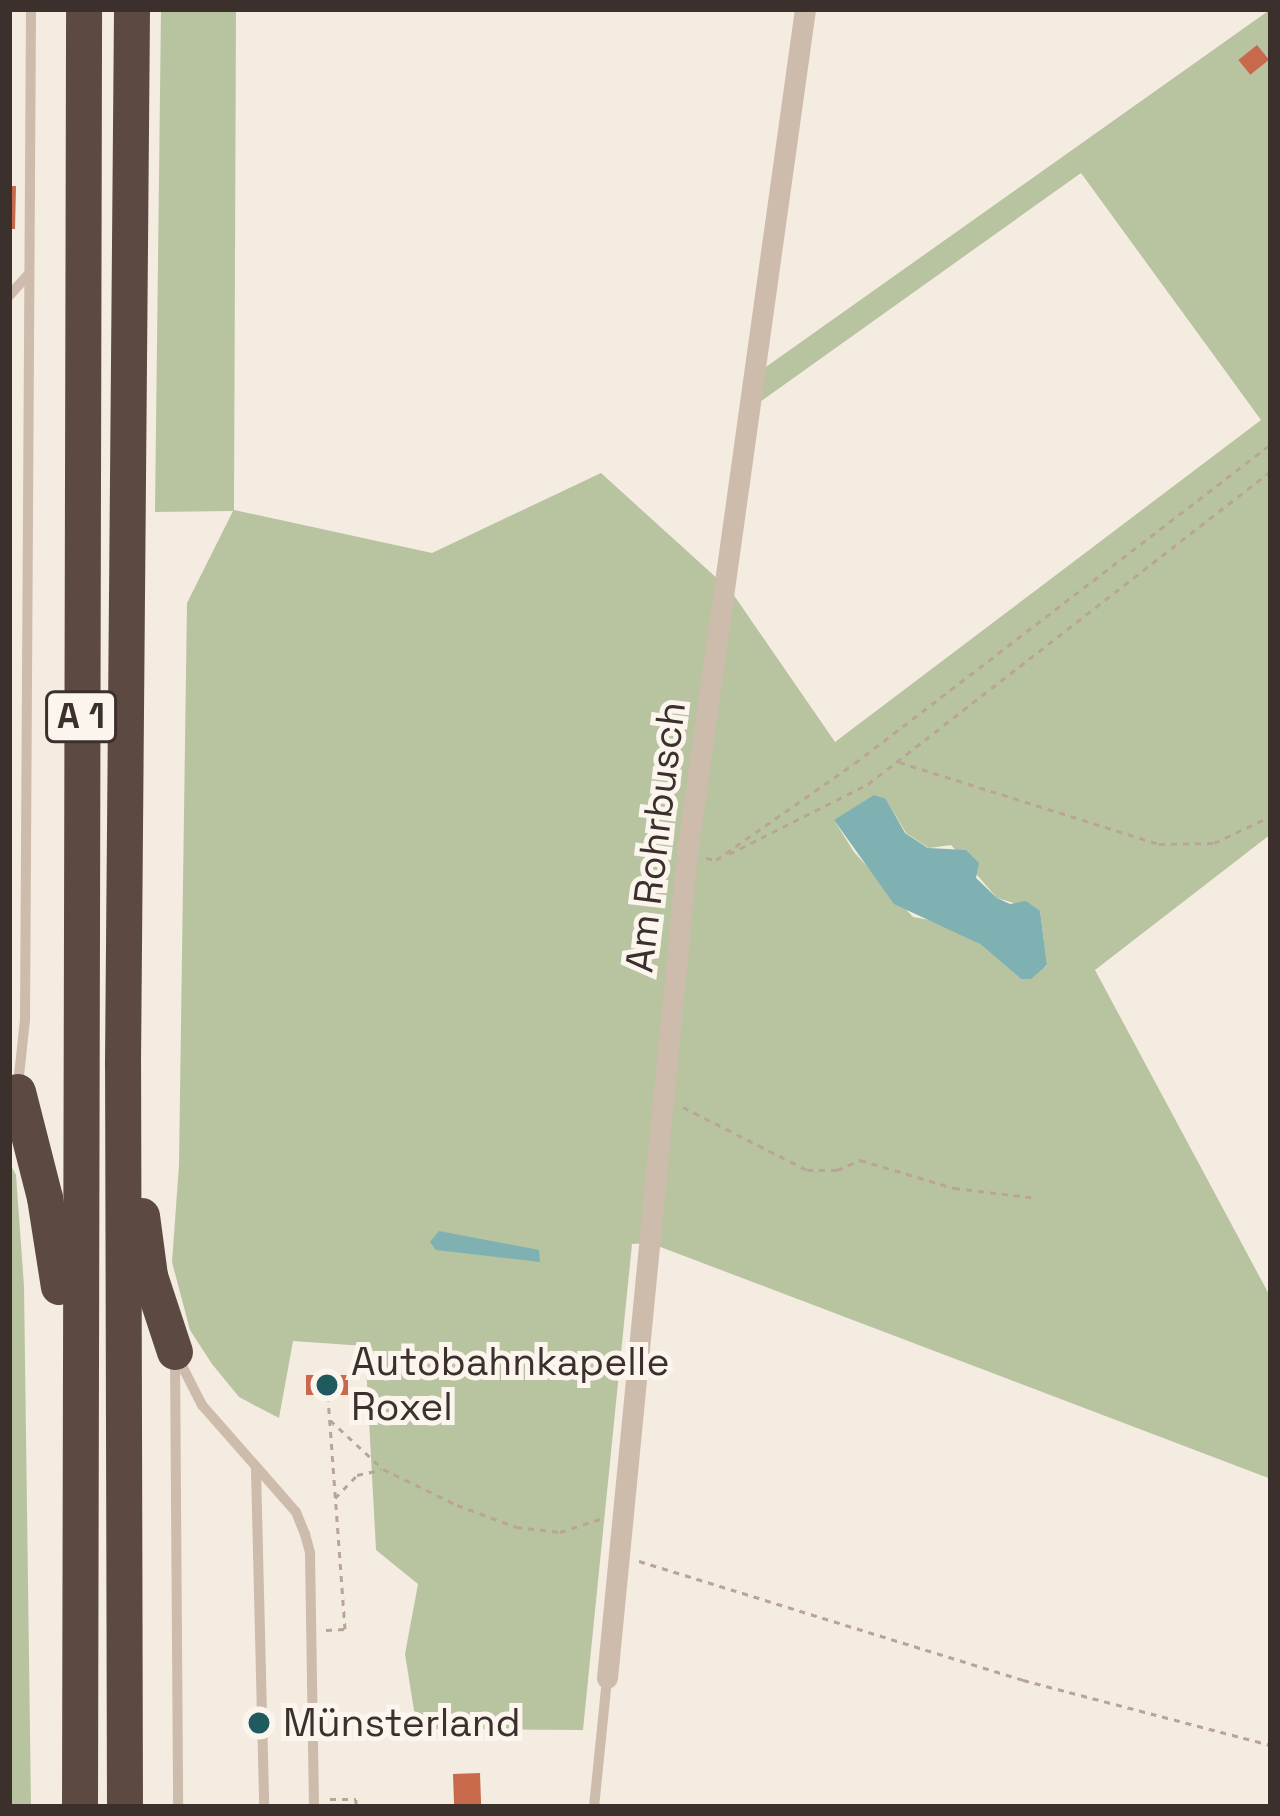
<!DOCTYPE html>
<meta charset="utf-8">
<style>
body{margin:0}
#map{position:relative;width:1280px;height:1816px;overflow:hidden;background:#f4ebe1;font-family:"Space Grotesk",sans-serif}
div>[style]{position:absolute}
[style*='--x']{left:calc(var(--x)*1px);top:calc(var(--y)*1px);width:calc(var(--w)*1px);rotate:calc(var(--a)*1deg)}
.green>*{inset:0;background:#b8c4a0}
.water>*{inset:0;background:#7fb0b2}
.building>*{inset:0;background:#c8694b;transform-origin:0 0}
.path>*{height:3px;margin-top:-1.5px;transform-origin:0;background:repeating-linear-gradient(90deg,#b9a596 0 6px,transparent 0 12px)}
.service>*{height:10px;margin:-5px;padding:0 5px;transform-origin:5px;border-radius:5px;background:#cdbbac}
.minor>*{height:21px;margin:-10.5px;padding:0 10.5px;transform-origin:10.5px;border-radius:10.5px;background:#cdbbac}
.motorway>*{height:36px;margin:-18px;padding:0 18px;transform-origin:18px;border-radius:18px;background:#5c4a42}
.dots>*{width:33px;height:33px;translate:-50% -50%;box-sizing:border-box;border:6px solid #fbf5ee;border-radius:50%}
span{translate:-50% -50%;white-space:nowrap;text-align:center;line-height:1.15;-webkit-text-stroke:10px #fbf5ee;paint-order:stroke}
.shield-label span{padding:3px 9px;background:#fbf5ee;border:3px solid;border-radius:9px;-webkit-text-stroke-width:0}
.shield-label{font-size:36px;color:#3b302b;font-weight:700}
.street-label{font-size:39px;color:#3b302b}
.poi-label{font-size:39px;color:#3b302b}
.left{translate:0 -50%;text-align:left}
.frame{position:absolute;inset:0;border:12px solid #3b302b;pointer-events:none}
</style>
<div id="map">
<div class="green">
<div style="clip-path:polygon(evenodd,161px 9px,236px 9px,234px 510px,432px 553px,601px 473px,731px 591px,835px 742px,1261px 420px,1081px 173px,757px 404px,763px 369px,1271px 9px,1271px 834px,1095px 970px,1271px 1298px,1271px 1479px,650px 1243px,632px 1244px,583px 1730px,417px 1729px,405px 1654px,418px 1584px,376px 1550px,365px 1346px,293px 1341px,279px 1418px,239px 1397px,212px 1364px,190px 1330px,172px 1262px,179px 1165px,187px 603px,233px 511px,155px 512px,161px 9px,886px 799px,906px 833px,929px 848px,951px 845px,997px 898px,1040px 911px,1047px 966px,1021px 979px,980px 944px,941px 922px,913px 917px,854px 852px,834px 820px,886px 799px)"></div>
<div style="clip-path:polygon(9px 1162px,16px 1175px,24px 1286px,31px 1807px,9px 1807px)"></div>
</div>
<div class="water">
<div style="clip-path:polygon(874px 795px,886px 799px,905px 833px,928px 848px,966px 850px,979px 863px,976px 878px,997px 898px,1010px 904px,1026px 901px,1040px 911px,1047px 965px,1031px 979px,1021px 979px,980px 944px,894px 904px,834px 820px)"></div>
<div style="clip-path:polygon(439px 1231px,539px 1250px,540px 1262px,436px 1250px,430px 1242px)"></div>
</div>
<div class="building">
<div style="left:1257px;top:45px;width:19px;height:24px;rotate:51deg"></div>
<div style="clip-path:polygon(9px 186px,16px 186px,15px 229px,9px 229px)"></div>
<div style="left:306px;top:1375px;width:42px;height:20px"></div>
<div style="left:480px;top:1773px;width:34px;height:27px;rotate:88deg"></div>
</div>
<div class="path">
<div style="--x:899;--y:762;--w:273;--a:17.5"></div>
<div style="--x:1159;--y:844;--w:55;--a:-1"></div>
<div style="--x:1214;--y:843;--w:63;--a:-25.3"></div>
<div style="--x:729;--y:854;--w:156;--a:-26.7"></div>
<div style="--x:868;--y:784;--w:510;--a:-37.84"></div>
<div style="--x:706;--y:858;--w:10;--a:11"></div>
<div style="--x:716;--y:860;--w:169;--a:-34.9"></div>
<div style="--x:855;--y:763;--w:524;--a:-37.48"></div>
<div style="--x:683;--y:1107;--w:139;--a:26.9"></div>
<div style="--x:807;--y:1170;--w:30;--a:0"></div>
<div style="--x:837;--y:1170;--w:25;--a:-23"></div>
<div style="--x:860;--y:1160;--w:98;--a:16.6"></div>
<div style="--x:954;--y:1188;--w:84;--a:6.9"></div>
<div style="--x:330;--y:1420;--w:72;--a:42.8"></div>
<div style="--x:383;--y:1469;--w:82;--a:25.9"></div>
<div style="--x:457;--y:1505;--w:63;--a:20.4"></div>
<div style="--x:516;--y:1527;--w:44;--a:6.5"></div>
<div style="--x:560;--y:1532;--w:42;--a:-18"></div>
<div style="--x:335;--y:1498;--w:32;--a:-46"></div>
<div style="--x:357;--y:1475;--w:25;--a:-12"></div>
<div style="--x:639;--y:1561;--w:402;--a:17.2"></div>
<div style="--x:1023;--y:1680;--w:256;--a:14.7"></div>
<div style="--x:326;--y:1630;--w:19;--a:-3"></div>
<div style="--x:345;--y:1629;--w:235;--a:-94.2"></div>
<div style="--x:330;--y:1799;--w:26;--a:0"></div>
<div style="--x:356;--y:1799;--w:8;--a:90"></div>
</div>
<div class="service">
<div style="--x:9;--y:296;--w:30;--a:-48"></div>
<div style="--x:18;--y:1085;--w:65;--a:-83.9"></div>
<div style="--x:25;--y:1020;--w:1011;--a:-89.66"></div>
<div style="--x:175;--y:1355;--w:452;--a:89.6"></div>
<div style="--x:177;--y:1356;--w:55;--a:63"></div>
<div style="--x:202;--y:1405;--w:142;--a:48.7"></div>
<div style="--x:296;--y:1512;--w:24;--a:68"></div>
<div style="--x:305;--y:1534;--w:20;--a:75"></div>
<div style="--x:310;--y:1553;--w:254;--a:89.1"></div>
<div style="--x:256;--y:1470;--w:337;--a:88.6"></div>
<div style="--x:594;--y:1807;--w:130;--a:-84.2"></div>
</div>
<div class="minor">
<div style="--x:607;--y:1678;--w:828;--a:-84.45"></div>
<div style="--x:687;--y:854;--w:853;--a:-82.05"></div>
</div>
<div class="motorway">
<div style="--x:18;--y:1092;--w:109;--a:75.7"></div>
<div style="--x:45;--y:1198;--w:90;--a:81.1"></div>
<div style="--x:142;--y:1216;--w:61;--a:82.4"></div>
<div style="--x:150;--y:1276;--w:80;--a:71.8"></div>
<div style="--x:80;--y:1807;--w:1798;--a:-89.87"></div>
<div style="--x:125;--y:1807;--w:743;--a:-90.15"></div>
<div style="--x:123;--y:1064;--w:1055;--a:-89.51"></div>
</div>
<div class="dots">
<div style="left:327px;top:1385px;background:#1f5a5e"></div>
<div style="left:259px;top:1723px;background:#1f5a5e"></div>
</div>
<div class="shield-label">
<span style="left:81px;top:717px">A 1</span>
</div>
<div class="street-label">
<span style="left:656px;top:837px;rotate:-83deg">Am Rohrbusch</span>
</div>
<div class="poi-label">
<span class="left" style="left:351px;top:1385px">Autobahnkapelle<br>Roxel</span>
<span class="left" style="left:283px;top:1723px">Münsterland</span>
</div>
<div class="frame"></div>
</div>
